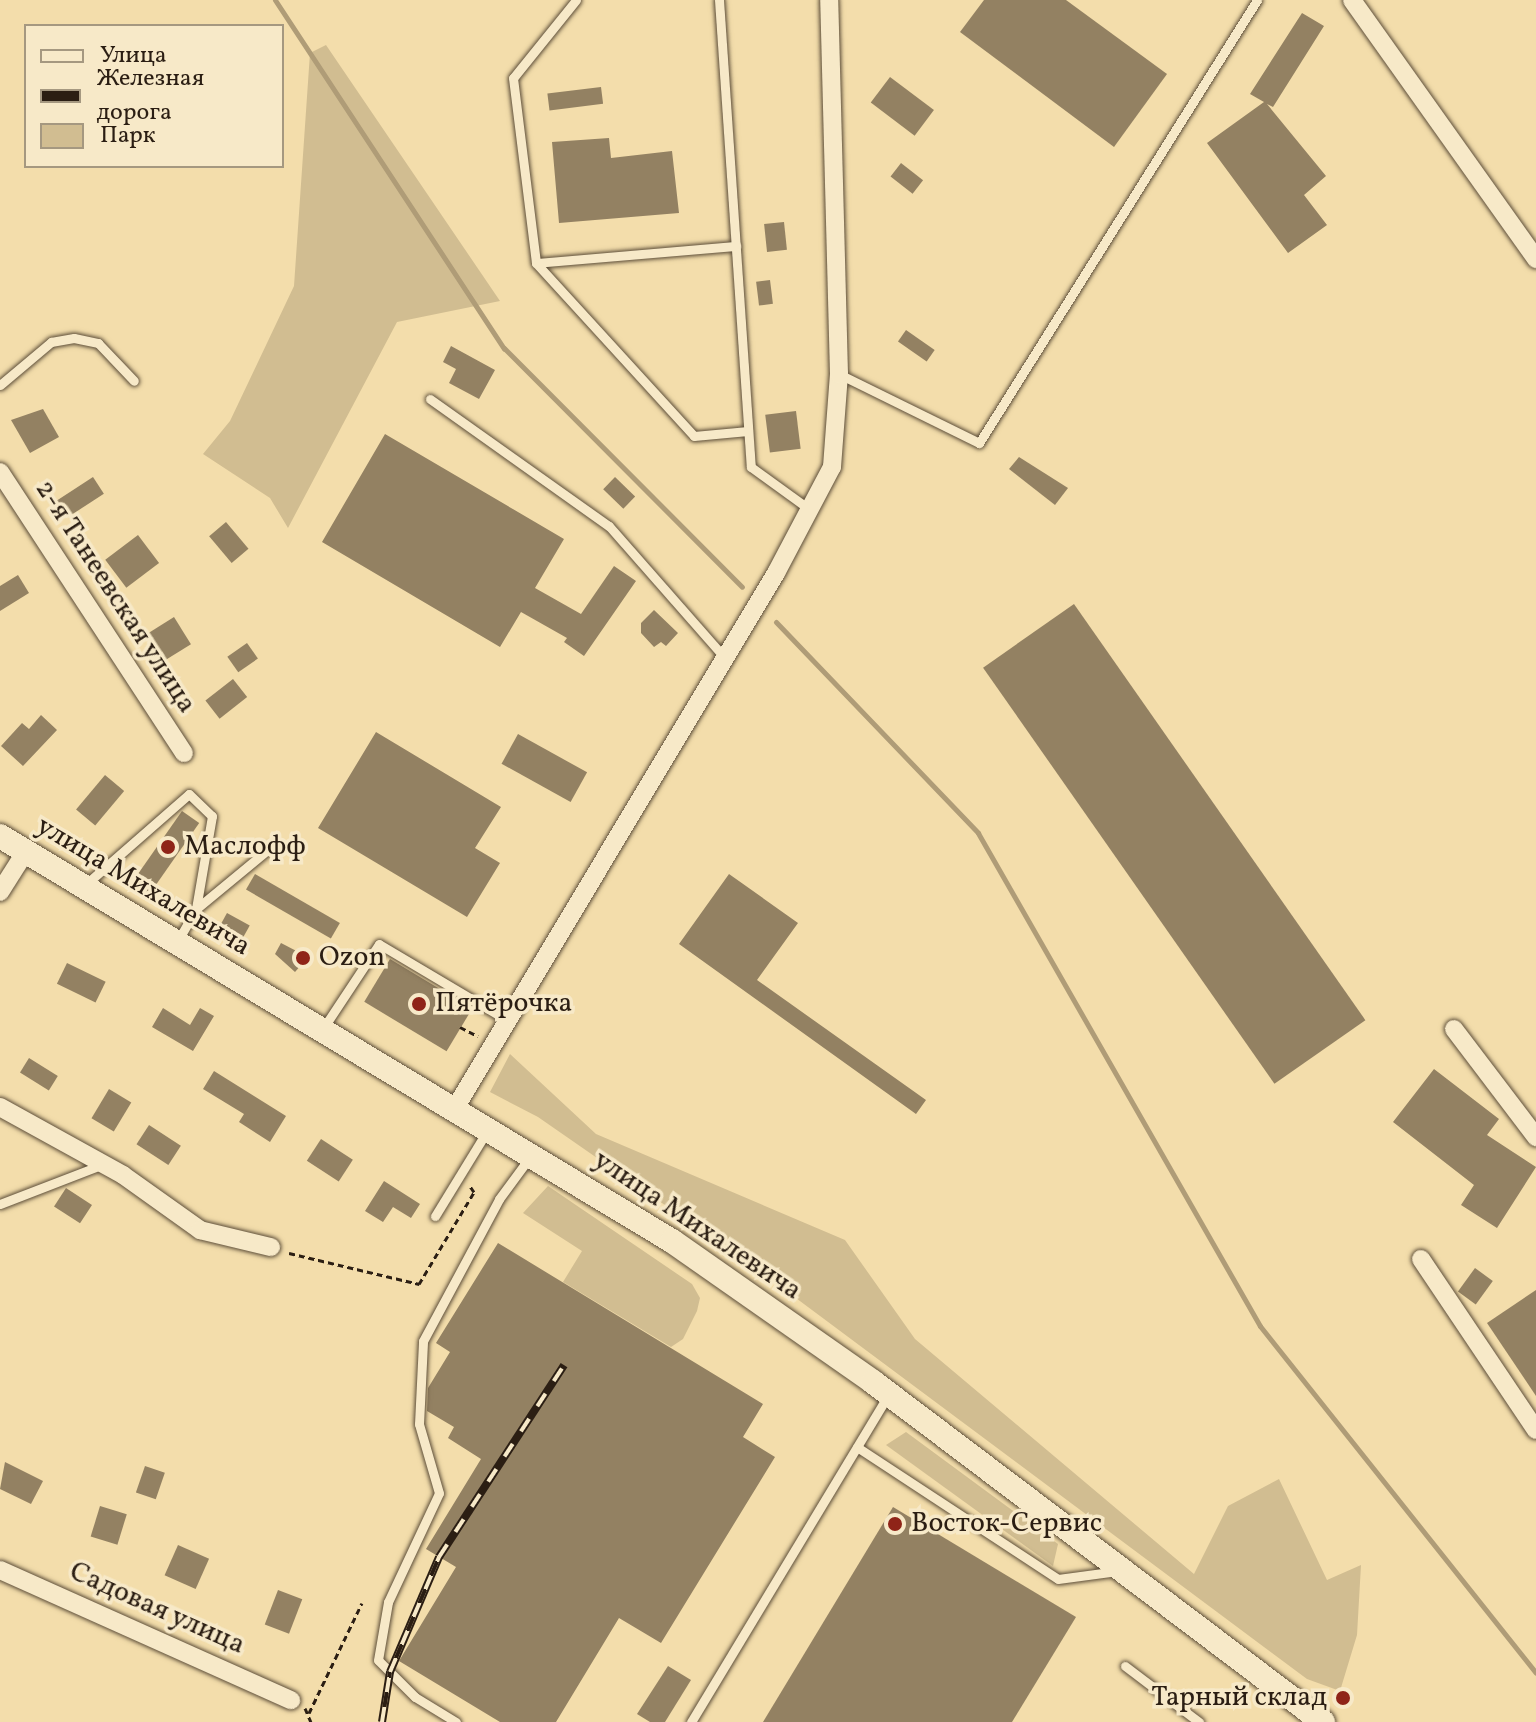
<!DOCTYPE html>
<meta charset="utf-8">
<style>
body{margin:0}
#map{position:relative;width:1536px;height:1722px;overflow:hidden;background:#f3ddab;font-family:Vollkorn,serif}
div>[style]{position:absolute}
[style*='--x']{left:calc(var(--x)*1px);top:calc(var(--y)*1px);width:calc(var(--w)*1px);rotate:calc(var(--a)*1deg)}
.green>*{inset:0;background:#d1bd91}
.stream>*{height:5px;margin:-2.5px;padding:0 2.5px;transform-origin:2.5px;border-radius:2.5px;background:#af9c77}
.building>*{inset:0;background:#938162;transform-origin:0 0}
.path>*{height:3px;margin-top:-1.5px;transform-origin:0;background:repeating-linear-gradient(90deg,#2b1e13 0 6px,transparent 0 10px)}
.roads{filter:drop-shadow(0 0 2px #5d4e39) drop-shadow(0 0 2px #5d4e39)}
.service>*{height:9px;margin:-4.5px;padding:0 4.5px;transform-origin:4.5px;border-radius:4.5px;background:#f7e9c8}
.minor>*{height:18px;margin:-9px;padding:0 9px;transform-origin:9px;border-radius:9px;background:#f7e9c8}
.tertiary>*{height:24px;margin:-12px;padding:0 12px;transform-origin:12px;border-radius:12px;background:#f7e9c8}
.rail>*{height:8px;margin-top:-4px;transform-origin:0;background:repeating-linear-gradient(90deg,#f7e9c8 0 15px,#2b1e13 0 30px);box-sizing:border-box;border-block:2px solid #2b1e13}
.dots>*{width:22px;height:22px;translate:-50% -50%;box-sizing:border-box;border:4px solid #f7e9c8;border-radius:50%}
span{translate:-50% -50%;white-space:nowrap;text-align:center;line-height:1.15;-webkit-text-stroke:7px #f7e9c8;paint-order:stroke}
.street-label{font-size:28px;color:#2b1e13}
.poi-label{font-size:28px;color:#2b1e13}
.left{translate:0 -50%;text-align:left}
.right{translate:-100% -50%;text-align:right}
.legend{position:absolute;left:24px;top:24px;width:260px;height:144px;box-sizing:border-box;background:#f7e9c8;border:2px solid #a59880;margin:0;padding:10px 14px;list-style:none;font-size:24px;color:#2b1e13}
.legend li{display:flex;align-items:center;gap:16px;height:40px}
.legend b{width:40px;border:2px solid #a59880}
</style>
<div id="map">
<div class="green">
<div style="clip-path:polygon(326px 45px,500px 301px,397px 322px,288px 528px,270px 498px,203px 454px,230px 421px,294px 286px,310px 53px)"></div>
<div style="clip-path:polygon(510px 1054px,596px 1134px,845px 1240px,915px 1339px,1194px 1574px,1228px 1506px,1279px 1479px,1327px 1580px,1361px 1565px,1357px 1635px,1340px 1691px,1307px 1679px,757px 1269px,538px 1117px,490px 1092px)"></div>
<div style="clip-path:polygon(548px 1186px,692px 1284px,700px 1298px,697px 1311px,683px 1339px,671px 1347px,563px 1282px,582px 1251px,523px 1213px)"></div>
<div style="clip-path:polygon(906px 1432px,1058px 1544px,1053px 1566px,886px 1445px)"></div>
</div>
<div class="stream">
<div style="--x:275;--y:0;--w:417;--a:56.7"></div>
<div style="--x:504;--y:348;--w:337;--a:45.1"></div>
<div style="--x:776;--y:622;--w:292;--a:46.2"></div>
<div style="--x:978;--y:833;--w:568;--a:60.23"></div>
<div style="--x:1260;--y:1326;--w:443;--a:51.5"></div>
</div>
<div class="building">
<div style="clip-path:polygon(984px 0,1066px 0,1167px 74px,1114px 147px,960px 32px)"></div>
<div style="clip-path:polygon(1302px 13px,1324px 26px,1273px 107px,1267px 104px,1326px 176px,1304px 195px,1327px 225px,1288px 253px,1207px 143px,1264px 102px,1250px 94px)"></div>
<div style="left:890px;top:77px;width:55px;height:32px;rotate:37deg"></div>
<div style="left:601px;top:87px;width:17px;height:54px;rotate:83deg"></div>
<div style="clip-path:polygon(609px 138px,611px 158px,672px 151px,679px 213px,559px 223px,552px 142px)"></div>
<div style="left:901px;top:163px;width:28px;height:17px;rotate:38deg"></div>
<div style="left:784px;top:222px;width:28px;height:20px;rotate:84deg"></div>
<div style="left:770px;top:280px;width:24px;height:14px;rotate:83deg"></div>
<div style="left:906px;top:330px;width:35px;height:14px;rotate:35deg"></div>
<div style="clip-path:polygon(451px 346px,495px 370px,479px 399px,449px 383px,456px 369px,443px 362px)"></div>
<div style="clip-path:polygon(43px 409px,59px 437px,30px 453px,11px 420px)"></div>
<div style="left:796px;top:411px;width:38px;height:31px;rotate:83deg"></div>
<div style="clip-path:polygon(385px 434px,564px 539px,535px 588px,581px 614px,614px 566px,636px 581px,584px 656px,564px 642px,567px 638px,521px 612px,500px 647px,322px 542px)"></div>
<div style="clip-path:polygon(1019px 457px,1068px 488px,1055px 505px,1009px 469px)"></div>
<div style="left:93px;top:477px;width:20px;height:43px;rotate:57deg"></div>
<div style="left:615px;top:477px;width:28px;height:17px;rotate:44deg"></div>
<div style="left:226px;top:522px;width:35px;height:22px;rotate:50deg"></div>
<div style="left:138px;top:535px;width:35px;height:41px;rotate:53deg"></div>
<div style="clip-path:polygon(18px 575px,29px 593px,0 611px,0 586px)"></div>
<div style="left:1074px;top:604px;width:508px;height:111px;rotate:55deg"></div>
<div style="clip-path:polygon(654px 610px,678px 633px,666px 646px,661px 642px,654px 647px,641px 633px,641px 623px)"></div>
<div style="left:174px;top:617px;width:32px;height:30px;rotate:58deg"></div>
<div style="left:247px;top:643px;width:19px;height:24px;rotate:55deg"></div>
<div style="left:233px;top:679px;width:23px;height:35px;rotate:52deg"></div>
<div style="clip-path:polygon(41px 715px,57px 730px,23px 766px,1px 746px,22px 723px,29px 729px)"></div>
<div style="clip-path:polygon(376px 732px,501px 807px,475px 848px,500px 863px,467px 917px,318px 828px)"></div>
<div style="left:518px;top:734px;width:79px;height:34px;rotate:29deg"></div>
<div style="left:105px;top:775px;width:25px;height:45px;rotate:40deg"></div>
<div style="left:182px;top:811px;width:21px;height:93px;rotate:35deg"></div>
<div style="left:255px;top:874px;width:98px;height:18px;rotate:30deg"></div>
<div style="clip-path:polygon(729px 874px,798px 923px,757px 980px,926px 1100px,916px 1114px,679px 944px)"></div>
<div style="left:227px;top:913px;width:26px;height:14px;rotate:29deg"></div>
<div style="clip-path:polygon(281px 943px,308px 957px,295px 972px,275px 954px)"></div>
<div style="left:390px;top:959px;width:96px;height:50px;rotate:31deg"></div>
<div style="left:67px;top:963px;width:43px;height:23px;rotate:26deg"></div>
<div style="clip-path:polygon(163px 1008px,190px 1025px,200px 1008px,214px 1016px,193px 1051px,152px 1027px)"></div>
<div style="left:29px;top:1058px;width:34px;height:17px;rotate:32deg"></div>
<div style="clip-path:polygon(1434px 1069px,1499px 1119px,1487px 1135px,1536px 1167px,1497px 1228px,1461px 1205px,1474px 1185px,1393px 1122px)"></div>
<div style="clip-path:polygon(214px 1071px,286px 1116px,270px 1142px,239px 1122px,244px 1114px,203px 1089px)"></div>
<div style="left:109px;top:1089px;width:26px;height:34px;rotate:31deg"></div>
<div style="left:149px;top:1125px;width:38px;height:23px;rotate:33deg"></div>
<div style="left:321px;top:1139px;width:38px;height:26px;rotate:33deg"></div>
<div style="clip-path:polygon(384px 1181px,420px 1204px,411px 1218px,393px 1207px,383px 1222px,365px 1211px)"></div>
<div style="left:66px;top:1188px;width:31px;height:22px;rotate:33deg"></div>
<div style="clip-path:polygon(498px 1243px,763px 1404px,743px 1437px,775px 1457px,661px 1643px,619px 1618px,556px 1722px,500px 1722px,399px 1661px,456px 1567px,426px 1549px,481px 1459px,448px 1438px,454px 1427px,427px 1411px,428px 1388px,450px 1352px,436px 1343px)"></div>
<div style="left:1475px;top:1268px;width:22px;height:29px;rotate:36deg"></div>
<div style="clip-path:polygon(1536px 1290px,1536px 1396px,1487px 1323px)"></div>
<div style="clip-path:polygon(5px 1462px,43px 1481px,31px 1504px,0 1489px)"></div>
<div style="left:145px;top:1466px;width:21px;height:28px;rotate:19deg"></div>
<div style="left:100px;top:1506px;width:28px;height:32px;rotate:17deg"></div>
<div style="clip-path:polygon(893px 1507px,1076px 1617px,1012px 1722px,763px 1722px)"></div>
<div style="left:178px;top:1545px;width:34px;height:33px;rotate:24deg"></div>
<div style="left:278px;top:1590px;width:26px;height:37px;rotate:21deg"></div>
<div style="clip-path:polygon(668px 1666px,691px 1680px,665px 1722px,650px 1722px,637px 1714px)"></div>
</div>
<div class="path">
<div style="--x:460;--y:1027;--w:20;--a:27"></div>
<div style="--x:289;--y:1253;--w:134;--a:13.4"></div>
<div style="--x:419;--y:1284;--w:107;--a:-59.1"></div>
<div style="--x:474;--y:1192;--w:7;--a:-124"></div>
<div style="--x:305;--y:1708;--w:15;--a:67"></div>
<div style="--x:309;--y:1713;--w:122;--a:-64.3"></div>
</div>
<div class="roads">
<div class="service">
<div style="--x:576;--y:0;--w:100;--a:128.9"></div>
<div style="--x:513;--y:78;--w:186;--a:82.9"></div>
<div style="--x:536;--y:263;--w:234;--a:47.6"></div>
<div style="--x:694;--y:436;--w:54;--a:-5.3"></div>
<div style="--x:719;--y:0;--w:468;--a:86.1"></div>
<div style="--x:751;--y:467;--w:72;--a:35.9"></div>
<div style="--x:536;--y:263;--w:201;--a:-4.9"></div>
<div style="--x:839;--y:374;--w:156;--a:26.2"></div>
<div style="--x:979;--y:443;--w:523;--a:-57.89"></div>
<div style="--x:0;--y:385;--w:67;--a:-40.1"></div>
<div style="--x:51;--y:342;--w:23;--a:-10"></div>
<div style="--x:74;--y:338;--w:25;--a:12"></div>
<div style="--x:98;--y:343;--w:52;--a:46.5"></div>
<div style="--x:430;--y:399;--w:219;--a:35.4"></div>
<div style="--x:609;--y:526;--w:174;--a:48.7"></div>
<div style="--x:85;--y:885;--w:138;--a:-41.2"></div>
<div style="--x:189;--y:794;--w:32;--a:44"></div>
<div style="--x:212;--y:816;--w:94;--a:99.8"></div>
<div style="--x:177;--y:942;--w:38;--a:-60"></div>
<div style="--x:196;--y:909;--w:97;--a:-39.6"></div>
<div style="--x:322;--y:1030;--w:103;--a:-56.5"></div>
<div style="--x:379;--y:944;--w:149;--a:30.7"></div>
<div style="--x:0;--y:1204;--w:108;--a:-21.1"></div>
<div style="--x:435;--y:1216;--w:100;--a:-58.5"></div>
<div style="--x:857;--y:1447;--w:240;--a:33.3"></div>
<div style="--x:1058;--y:1579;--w:60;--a:-7.7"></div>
<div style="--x:1125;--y:1666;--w:93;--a:37.1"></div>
<div style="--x:456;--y:1722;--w:48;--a:-148.6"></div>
<div style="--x:415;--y:1697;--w:52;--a:-135"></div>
<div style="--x:378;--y:1660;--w:59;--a:-80.2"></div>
<div style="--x:388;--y:1602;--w:120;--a:-64.9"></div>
<div style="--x:439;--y:1493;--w:72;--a:-106.2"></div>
<div style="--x:419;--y:1424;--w:83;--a:-87.2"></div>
<div style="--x:423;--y:1341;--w:161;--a:-61.8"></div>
<div style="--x:499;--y:1199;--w:52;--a:-53.6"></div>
<div style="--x:691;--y:1722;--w:383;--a:-58.9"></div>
</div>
<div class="minor">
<div style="--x:1352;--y:0;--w:318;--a:54.6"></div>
<div style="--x:0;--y:472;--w:336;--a:56.8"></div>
<div style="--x:0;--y:892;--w:49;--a:-57.6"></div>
<div style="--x:1454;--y:1029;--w:136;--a:52.8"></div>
<div style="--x:0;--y:1107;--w:141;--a:28.9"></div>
<div style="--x:123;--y:1175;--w:95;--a:35.5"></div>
<div style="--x:200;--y:1230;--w:73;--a:13.5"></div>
<div style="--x:454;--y:1110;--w:626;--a:-59.05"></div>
<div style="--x:776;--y:573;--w:120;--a:-62.2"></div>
<div style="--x:832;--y:467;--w:93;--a:-85.7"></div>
<div style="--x:839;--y:374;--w:374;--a:-91.5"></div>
<div style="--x:1421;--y:1259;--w:206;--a:56.1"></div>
<div style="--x:0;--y:1570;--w:319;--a:24.1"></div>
</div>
<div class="tertiary">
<div style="--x:0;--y:836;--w:785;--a:31.08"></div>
<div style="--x:672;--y:1241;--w:246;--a:35"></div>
<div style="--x:873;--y:1382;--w:564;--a:37.07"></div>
</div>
</div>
<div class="rail">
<div style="--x:382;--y:1722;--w:51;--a:-80.9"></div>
<div style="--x:390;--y:1672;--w:125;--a:-66.9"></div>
<div style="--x:439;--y:1557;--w:229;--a:-56.9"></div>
</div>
<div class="dots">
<div style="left:168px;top:847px;background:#8f2418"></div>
<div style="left:303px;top:958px;background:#8f2418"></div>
<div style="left:419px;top:1004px;background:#8f2418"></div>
<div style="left:895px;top:1524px;background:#8f2418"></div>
<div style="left:1343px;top:1698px;background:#8f2418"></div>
</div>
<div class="street-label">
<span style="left:115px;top:597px;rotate:57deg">2-я Танеевская улица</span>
<span style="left:143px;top:887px;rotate:31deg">улица Михалевича</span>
<span style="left:697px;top:1226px;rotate:34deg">улица Михалевича</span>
<span style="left:157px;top:1609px;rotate:24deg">Садовая улица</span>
</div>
<div class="poi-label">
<span class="left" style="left:184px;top:847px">Маслофф</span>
<span class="left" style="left:319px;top:958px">Ozon</span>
<span class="left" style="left:435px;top:1004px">Пятёрочка</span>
<span class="left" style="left:911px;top:1524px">Восток-Сервис</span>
<span class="right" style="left:1327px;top:1698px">Тарный склад</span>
</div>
<ul class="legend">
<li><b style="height:10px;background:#f7e9c8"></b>Улица</li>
<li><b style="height:10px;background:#2b1e13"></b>Железная дорога</li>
<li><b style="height:22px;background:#d1bd91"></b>Парк</li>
</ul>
</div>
